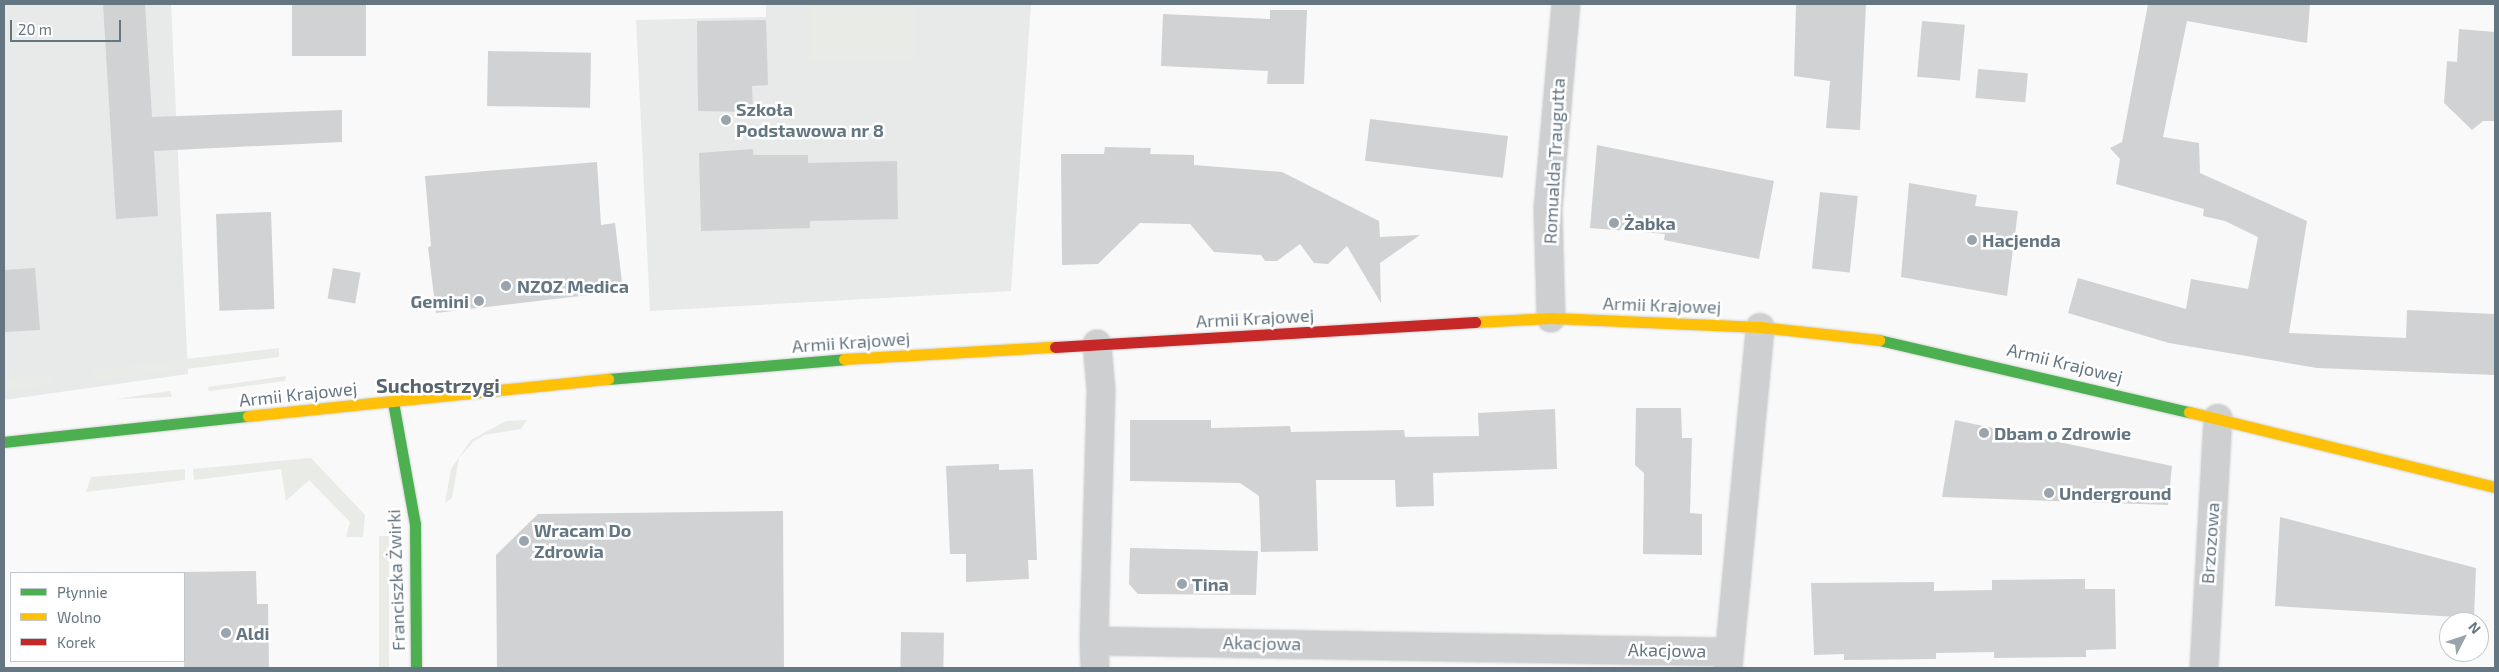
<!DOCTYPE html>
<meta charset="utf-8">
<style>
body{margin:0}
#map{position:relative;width:2499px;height:672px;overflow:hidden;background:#f9f9f9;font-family:"Exo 2",sans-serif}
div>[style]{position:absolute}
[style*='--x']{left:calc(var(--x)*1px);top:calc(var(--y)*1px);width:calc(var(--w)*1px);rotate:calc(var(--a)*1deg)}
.built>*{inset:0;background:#e8e9e9}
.green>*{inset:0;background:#e8ebe6;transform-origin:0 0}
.building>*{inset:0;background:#d0d2d3;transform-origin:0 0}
.roads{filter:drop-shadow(0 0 1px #d5d6d7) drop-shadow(0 0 1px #d5d6d7)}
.street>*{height:28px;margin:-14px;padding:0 14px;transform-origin:14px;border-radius:14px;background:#cecfd0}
.fast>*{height:11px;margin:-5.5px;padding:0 5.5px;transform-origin:5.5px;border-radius:5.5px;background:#4caf50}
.slow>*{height:11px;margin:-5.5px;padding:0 5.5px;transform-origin:5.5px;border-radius:5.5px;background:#ffc107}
.jam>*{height:11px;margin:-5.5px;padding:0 5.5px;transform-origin:5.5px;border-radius:5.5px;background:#c62828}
.dots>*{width:14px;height:14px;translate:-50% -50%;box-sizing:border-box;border:2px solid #fff;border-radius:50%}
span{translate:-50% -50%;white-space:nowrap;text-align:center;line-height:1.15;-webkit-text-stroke:5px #fff;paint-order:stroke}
.poi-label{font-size:18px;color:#657683;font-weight:700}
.left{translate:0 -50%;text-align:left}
.right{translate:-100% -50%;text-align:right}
.street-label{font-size:18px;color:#657683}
.quarter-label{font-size:20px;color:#57646e;font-weight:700}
.frame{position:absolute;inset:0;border:5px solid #657683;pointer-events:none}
.legend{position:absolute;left:10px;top:572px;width:175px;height:90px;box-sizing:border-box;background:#fff;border:1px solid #c1c8cd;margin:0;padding:6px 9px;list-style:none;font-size:15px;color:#657683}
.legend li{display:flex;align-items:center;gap:10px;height:25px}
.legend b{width:25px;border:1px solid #c1c8cd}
.north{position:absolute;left:2439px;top:612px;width:50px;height:50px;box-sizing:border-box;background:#fff;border:1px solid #c1c8cd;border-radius:50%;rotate:49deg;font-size:14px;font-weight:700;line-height:20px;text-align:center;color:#657683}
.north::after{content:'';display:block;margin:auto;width:18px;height:22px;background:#99a4ac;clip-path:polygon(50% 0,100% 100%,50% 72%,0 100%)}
.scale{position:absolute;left:10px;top:20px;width:111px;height:22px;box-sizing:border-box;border:2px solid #657683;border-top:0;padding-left:6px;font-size:15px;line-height:18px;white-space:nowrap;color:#657683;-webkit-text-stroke:4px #fff;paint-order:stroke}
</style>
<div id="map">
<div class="built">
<div style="clip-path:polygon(4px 4px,171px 4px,188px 374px,4px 400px)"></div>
<div style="clip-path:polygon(766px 4px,1031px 4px,1011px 291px,650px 311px,636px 20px,766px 17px)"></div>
</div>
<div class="green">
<div style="left:914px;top:6px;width:55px;height:104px;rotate:90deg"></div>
<div style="clip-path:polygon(279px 348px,279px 357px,94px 381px,92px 370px)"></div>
<div style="clip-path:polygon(49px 374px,53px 379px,51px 385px,4px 390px,4px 379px)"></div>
<div style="clip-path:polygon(286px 376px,285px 381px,209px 391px,208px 387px)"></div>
<div style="clip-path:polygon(170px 391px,172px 397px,115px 399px)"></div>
<div style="clip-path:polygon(527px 420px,521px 429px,484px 435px,473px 442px,459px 458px,452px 498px,445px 503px,451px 469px,471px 440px,506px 421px)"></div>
<div style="clip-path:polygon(311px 458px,365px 515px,363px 537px,346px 537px,350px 522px,309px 480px,286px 501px,281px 469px,194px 480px,193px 469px)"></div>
<div style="clip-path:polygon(185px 469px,185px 480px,86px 492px,91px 477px)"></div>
<div style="left:389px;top:536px;width:132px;height:10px;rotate:90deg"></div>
</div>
<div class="building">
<div style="clip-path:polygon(103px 4px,145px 4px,152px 117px,342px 110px,342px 142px,154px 151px,158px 216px,116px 219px)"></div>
<div style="left:292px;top:4px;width:74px;height:52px"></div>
<div style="clip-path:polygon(1796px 4px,1866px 4px,1860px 130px,1826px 128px,1830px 81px,1794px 76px)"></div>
<div style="clip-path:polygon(2148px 4px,2310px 4px,2307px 43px,2187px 21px,2163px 137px,2199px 143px,2200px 173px,2307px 221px,2289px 333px,2406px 338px,2407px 310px,2495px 314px,2495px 375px,2317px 368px,2169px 343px,2068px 313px,2078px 278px,2186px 309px,2191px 279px,2248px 289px,2258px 237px,2225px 221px,2203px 216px,2204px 209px,2116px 184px,2120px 159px,2110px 148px,2122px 142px)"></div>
<div style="clip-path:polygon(1270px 10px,1307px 10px,1304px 84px,1267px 84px,1268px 71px,1161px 66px,1163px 14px,1270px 19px)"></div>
<div style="clip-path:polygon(766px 20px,768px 85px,752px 86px,753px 112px,698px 111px,697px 21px)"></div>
<div style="left:1922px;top:21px;width:43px;height:56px;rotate:5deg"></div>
<div style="clip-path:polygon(2459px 29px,2495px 32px,2495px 121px,2483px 121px,2472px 130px,2444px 103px,2447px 61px,2457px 62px)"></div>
<div style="left:488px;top:51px;width:103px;height:55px;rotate:1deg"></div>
<div style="left:1978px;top:69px;width:50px;height:29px;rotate:5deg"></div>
<div style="left:1370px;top:119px;width:139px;height:42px;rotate:7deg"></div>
<div style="clip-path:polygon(1597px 145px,1774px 181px,1759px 259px,1664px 240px,1665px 234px,1590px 228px)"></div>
<div style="clip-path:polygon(1105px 147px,1151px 148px,1150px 154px,1194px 155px,1194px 165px,1282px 172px,1379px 221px,1380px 237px,1420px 235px,1380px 263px,1381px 303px,1347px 246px,1328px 264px,1314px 263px,1300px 244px,1277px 261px,1265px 261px,1261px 255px,1214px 252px,1190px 224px,1140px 223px,1098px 264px,1062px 265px,1061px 154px,1104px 154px)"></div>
<div style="clip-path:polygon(753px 149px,753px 155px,808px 155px,808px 163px,897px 161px,898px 219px,810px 221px,810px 228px,701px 231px,699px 153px)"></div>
<div style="clip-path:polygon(597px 162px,601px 225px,615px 223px,623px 291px,436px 313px,428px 247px,431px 246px,425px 176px)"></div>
<div style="clip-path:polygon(1909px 183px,1977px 195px,1975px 206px,2018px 211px,2007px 296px,1901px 277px)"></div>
<div style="left:1820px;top:192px;width:38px;height:77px;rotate:6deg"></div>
<div style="left:271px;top:212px;width:97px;height:55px;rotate:88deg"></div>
<div style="clip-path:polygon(35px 268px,40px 330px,4px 332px,4px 270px)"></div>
<div style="left:333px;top:268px;width:28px;height:31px;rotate:10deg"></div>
<div style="clip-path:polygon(1636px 408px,1681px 408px,1682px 438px,1692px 438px,1690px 513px,1702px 514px,1702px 555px,1643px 554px,1644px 473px,1635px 465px)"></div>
<div style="clip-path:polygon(1555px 409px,1557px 469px,1433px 473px,1434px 506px,1396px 507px,1395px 480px,1316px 480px,1318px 551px,1261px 552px,1259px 496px,1240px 483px,1130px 481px,1130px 420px,1211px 420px,1211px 428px,1290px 426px,1291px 432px,1404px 430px,1405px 437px,1479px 436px,1478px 413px)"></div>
<div style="clip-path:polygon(1955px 420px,2172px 466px,2168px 505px,1942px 497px)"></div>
<div style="clip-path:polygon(999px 464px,999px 470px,1033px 469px,1037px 560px,1028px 560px,1029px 579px,966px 582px,966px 554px,950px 554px,946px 466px)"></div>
<div style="clip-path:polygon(783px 511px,784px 668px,497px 668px,496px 555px,538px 514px)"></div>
<div style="clip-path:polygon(2280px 517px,2476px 568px,2474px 618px,2275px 606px)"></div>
<div style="clip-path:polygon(1130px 548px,1258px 551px,1256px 595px,1138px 594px,1129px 584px)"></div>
<div style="clip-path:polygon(256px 571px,257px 604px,268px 604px,269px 668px,184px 668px,184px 572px)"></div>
<div style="clip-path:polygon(2085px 579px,2085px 589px,2115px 589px,2116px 649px,2086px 650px,2086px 657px,1994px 658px,1994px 652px,1936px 653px,1936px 659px,1844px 660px,1844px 654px,1814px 655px,1811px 583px,1934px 582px,1934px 591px,1992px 590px,1992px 580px)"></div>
<div style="left:901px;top:632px;width:43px;height:36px;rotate:1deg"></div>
</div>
<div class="roads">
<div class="street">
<div style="--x:1551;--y:318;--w:109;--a:-91.6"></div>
<div style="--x:1548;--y:209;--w:206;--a:-85"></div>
<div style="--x:1097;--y:344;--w:46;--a:85"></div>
<div style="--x:1101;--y:390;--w:251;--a:91.6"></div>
<div style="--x:1094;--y:641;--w:633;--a:1"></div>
<div style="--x:1094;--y:641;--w:27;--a:88"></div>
<div style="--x:1728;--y:668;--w:342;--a:-84.6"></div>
<div style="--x:2204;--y:668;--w:250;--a:-86.8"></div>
</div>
<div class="fast">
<div style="--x:1879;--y:340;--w:318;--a:13.1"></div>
<div style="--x:608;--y:379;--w:237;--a:-4.8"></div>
<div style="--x:393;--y:402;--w:124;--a:79.8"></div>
<div style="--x:415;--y:524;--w:144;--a:89.6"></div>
<div style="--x:4;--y:442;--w:245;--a:-6.1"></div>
</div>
<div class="slow">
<div style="--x:1475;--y:322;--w:76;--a:-3"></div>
<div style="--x:1551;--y:318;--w:209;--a:2.5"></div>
<div style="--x:1760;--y:327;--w:120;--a:6.2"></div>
<div style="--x:844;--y:359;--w:211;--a:-3.3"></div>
<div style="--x:2189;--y:412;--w:315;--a:13.8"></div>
<div style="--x:248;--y:416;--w:362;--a:-5.9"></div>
</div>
<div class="jam">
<div style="--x:1055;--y:347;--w:421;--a:-3.4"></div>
</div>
</div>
<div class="dots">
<div style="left:726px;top:120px;background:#99a4ac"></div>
<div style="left:1614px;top:223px;background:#99a4ac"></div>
<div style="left:1972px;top:240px;background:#99a4ac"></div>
<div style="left:506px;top:286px;background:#99a4ac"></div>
<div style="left:479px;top:301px;background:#99a4ac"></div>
<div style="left:1984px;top:433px;background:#99a4ac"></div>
<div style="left:2049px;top:493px;background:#99a4ac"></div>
<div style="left:524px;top:541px;background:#99a4ac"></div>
<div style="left:1182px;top:584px;background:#99a4ac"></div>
<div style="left:226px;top:633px;background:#99a4ac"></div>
</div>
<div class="poi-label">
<span class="left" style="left:736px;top:120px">Szkoła<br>Podstawowa nr 8</span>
<span class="left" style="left:1624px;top:223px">Żabka</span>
<span class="left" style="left:1982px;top:240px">Hacjenda</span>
<span class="left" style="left:517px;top:286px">NZOZ Medica</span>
<span class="right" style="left:469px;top:301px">Gemini</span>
<span class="left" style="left:1994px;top:433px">Dbam o Zdrowie</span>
<span class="left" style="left:2059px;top:493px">Underground</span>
<span class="left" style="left:534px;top:541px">Wracam Do<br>Zdrowia</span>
<span class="left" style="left:1192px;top:584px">Tina</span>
<span class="left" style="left:236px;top:633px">Aldi</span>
</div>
<div class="street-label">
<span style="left:1554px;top:161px;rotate:-87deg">Romualda Traugutta</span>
<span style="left:1662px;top:305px;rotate:2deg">Armii Krajowej</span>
<span style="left:1255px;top:318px;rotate:-3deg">Armii Krajowej</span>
<span style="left:851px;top:342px;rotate:-4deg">Armii Krajowej</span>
<span style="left:2065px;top:363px;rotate:14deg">Armii Krajowej</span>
<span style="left:298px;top:394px;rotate:-6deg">Armii Krajowej</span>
<span style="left:2210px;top:543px;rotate:-86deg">Brzozowa</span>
<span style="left:396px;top:580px;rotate:-92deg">Franciszka Żwirki</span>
<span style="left:1262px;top:643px;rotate:1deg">Akacjowa</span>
<span style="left:1667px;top:650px;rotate:1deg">Akacjowa</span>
</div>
<div class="quarter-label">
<span style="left:438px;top:385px">Suchostrzygi</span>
</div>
<div class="frame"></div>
<ul class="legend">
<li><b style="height:6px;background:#4caf50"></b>Płynnie</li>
<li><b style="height:6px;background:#ffc107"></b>Wolno</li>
<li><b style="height:6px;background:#c62828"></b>Korek</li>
</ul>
<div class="north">N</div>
<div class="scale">20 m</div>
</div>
